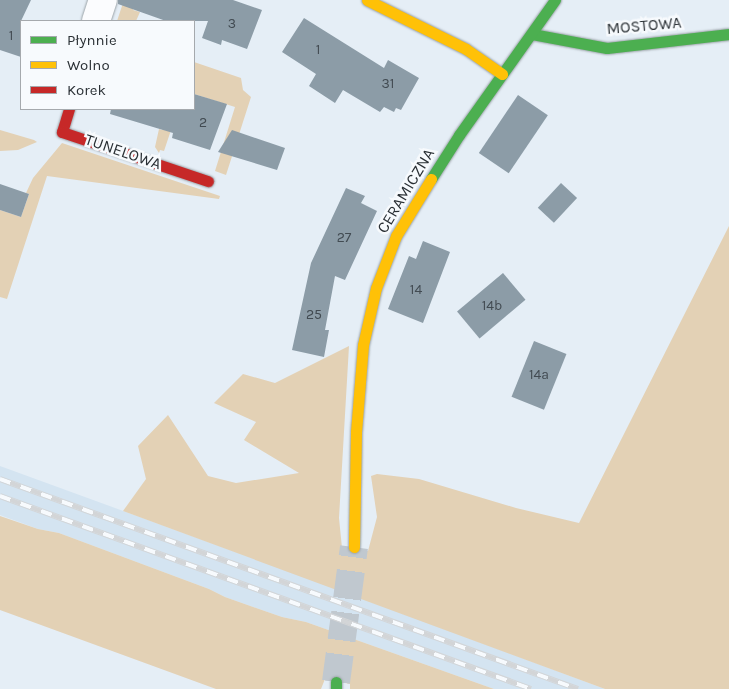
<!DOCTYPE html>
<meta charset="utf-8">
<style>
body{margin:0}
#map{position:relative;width:729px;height:689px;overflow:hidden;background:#e5eef6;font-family:Karla,sans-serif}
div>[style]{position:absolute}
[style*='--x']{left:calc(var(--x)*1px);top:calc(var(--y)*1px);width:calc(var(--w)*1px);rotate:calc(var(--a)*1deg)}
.built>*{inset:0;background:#d4e4f1}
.green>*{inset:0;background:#e3d1b5}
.building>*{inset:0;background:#8c9ca7;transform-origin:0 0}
.secondary-tunnel>*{height:28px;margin-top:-14px;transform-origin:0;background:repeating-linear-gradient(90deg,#c0c8cf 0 28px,transparent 0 42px)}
.roads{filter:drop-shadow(0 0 1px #9ba3a8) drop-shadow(0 0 1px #9ba3a8)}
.street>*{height:28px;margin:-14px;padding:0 14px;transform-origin:14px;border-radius:14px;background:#fbfcfe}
.fast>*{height:11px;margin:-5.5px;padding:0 5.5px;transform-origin:5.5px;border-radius:5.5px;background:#4caf50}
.slow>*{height:11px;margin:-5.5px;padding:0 5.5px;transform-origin:5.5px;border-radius:5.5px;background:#ffc107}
.jam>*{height:11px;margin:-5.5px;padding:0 5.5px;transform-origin:5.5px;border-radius:5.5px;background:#c62828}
.rail>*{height:5.5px;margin-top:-2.75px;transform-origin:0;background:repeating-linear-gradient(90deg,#f7fafd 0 11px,#d3d5d7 0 22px);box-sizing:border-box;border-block:1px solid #d3d5d7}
span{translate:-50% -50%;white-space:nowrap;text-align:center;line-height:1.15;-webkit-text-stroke:5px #f7fafd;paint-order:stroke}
.number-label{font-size:14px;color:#424b52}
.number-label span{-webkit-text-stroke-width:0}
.street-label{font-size:16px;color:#2a3035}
.legend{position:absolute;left:20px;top:20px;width:175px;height:90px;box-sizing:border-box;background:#f7fafd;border:1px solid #a5a9ad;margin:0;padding:6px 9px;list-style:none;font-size:15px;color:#2a3035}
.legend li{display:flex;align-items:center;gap:10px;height:25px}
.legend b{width:25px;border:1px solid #a5a9ad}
</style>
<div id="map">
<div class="built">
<div style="clip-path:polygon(0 466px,326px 585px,605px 689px,494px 689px,306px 622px,282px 617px,225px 597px,209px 589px,59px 533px,38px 529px,0 515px)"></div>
</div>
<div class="green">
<div style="clip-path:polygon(124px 0,136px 0,133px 10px,140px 12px,136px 21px,117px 21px)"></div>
<div style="clip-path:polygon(194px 62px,241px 78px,243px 90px,251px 97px,226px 175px,215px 171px,235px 107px,194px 94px)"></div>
<div style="clip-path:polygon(177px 112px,164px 151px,160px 150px,159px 153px,155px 147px,159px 129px,162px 130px)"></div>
<div style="clip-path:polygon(0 130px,34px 140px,37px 142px,18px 150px,0 151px)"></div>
<div style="clip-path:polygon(62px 143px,220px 196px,219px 199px,47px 176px,7px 299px,0 297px,0 210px,21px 217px,29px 194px,26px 193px,33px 178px)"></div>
<div style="clip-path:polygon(729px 226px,729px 689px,605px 689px,123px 511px,146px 479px,138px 446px,168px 415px,208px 476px,236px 483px,299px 473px,244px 440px,256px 422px,214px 403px,243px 374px,275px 383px,349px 346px,339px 518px,342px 548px,368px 551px,377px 517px,371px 476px,377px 474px,419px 479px,516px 508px,579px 523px)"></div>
<div style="clip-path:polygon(0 516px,38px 529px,59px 533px,209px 589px,225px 597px,282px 617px,306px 622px,494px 689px,350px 689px,350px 684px,325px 679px,321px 689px,216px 689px,0 610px)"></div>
</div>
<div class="building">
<div style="clip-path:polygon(0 0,31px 0,21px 21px,21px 57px,0 50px)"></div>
<div style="clip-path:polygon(118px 0,233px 0,262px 10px,247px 49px,222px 40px,221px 45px,202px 38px,208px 21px,166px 21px,118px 4px)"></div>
<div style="clip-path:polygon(304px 18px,384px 68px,388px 60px,419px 78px,401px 110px,396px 108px,394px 112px,384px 107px,380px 112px,343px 90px,335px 103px,309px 86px,316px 74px,282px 52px)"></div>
<div style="clip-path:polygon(194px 94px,227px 104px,210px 150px,172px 138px,173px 133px,110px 114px,111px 109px,194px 109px)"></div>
<div style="left:518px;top:95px;width:36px;height:70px;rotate:34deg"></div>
<div style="clip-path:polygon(232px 130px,285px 148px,277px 170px,218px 152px)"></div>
<div style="left:561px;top:183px;width:22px;height:34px;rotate:43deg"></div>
<div style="clip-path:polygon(0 184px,29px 194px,21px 217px,0 210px)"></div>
<div style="clip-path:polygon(346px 188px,365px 196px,361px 203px,377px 211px,345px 280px,335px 276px,325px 330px,329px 330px,324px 357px,292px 350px,311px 263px)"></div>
<div style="clip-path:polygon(423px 241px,450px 252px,423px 323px,388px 309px,409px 256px,416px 259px)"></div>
<div style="left:503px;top:273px;width:35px;height:60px;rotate:50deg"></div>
<div style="left:534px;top:341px;width:35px;height:60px;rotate:22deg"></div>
</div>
<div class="secondary-tunnel">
<div style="--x:336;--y:682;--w:136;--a:-82.4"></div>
</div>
<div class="roads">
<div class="street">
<div style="--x:96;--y:21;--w:22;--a:-72"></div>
</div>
<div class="fast">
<div style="--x:532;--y:34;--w:76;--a:10.6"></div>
<div style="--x:607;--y:48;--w:123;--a:-6.5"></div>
<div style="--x:431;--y:179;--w:52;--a:-57.5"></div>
<div style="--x:459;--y:135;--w:166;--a:-54.6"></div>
<div style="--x:336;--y:682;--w:7;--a:90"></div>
</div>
<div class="slow">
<div style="--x:367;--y:0;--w:110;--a:26.3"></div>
<div style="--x:466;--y:49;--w:44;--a:34.8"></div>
<div style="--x:354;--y:547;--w:115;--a:-89"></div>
<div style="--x:356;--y:432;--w:87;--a:-85.4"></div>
<div style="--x:363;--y:345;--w:58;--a:-77.2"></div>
<div style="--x:376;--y:288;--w:56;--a:-69"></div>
<div style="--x:396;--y:236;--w:67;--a:-58.4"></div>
</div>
<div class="jam">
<div style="--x:69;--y:109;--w:24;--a:107"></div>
<div style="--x:62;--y:132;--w:154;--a:18.6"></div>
</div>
</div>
<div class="rail">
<div style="--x:0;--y:479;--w:615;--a:19.97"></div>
<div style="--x:0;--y:496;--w:565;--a:19.97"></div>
</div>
<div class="number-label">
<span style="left:232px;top:24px">3</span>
<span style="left:11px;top:36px">1</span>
<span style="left:318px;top:50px">1</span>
<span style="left:388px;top:84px">31</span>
<span style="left:203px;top:123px">2</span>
<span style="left:344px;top:238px">27</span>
<span style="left:416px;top:290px">14</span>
<span style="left:492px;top:306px">14b</span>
<span style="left:314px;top:315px">25</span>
<span style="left:539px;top:375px">14a</span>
</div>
<div class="street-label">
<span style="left:644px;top:26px;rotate:-5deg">MOSTOWA</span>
<span style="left:123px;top:152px;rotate:19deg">TUNELOWA</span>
<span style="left:406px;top:191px;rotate:-59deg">CERAMICZNA</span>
</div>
<ul class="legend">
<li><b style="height:6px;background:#4caf50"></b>Płynnie</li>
<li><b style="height:6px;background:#ffc107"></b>Wolno</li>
<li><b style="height:6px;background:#c62828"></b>Korek</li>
</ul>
</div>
